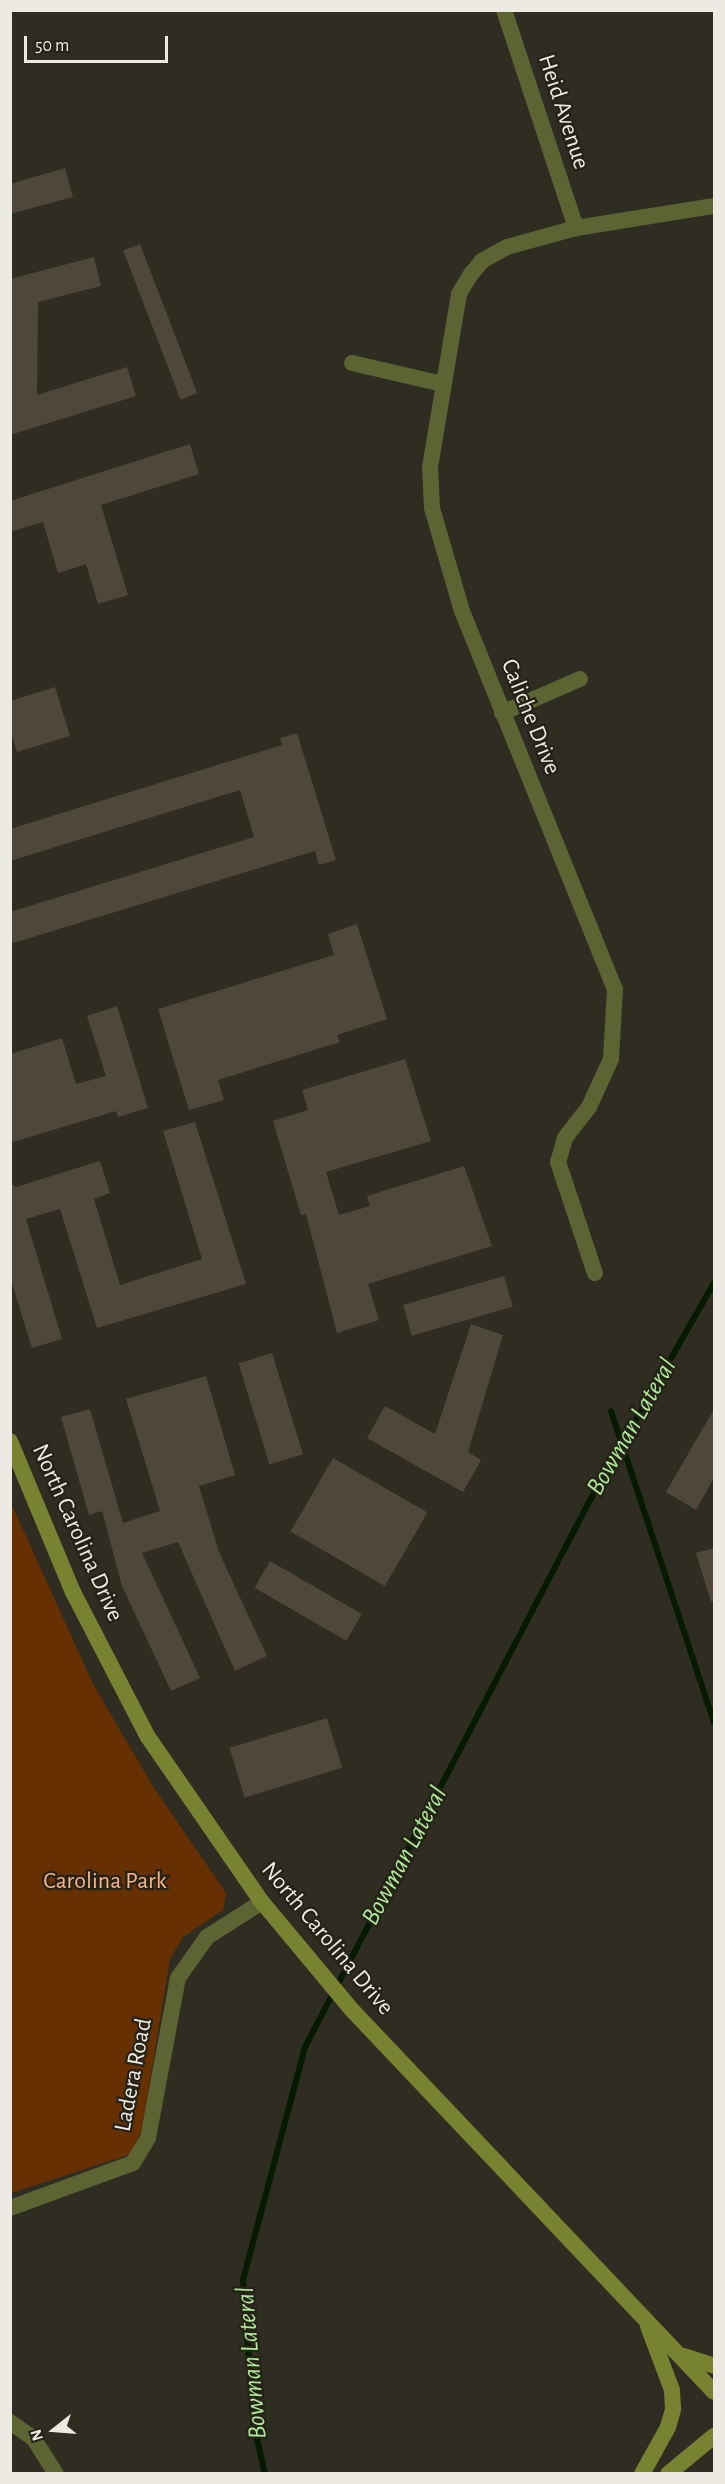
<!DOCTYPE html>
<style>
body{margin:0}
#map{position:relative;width:725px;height:2484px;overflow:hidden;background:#2f2c21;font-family:"Alegreya Sans",sans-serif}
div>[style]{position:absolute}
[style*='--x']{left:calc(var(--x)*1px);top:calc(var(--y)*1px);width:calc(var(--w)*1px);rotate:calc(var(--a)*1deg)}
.green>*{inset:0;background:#673001}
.stream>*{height:6px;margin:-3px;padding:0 3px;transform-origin:3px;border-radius:3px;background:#061a00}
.building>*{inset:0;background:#4f473c;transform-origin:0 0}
.minor>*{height:16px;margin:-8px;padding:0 8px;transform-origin:8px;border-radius:8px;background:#5c6434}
.tertiary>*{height:16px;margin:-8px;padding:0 8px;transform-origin:8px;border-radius:8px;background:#5c6434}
.secondary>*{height:16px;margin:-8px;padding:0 8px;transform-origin:8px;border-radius:8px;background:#778331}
span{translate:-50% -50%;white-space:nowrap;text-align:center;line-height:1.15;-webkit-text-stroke:4.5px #252217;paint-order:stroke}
.street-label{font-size:24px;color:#eceae3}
.park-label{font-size:24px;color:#fab487}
.water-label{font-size:26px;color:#adea97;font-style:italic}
.frame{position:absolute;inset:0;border:12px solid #eceae3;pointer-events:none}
.north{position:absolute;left:24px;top:2400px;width:60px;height:60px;-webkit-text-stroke:4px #252217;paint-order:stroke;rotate:253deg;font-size:16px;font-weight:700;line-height:24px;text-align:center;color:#eceae3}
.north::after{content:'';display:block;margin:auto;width:21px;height:27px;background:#eceae3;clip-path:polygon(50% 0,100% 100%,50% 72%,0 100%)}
.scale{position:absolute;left:24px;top:36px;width:144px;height:27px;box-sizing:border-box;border:3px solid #eceae3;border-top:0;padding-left:8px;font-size:18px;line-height:21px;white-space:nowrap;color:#eceae3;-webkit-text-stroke:4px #252217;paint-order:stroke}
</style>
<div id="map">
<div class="green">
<div style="clip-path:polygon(10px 1501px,94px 1686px,154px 1788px,226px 1893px,223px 1910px,183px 1937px,170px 1959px,142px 2128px,131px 2154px,11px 2193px)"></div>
</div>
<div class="stream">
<div style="--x:611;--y:1411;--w:328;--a:71.7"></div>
<div style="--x:265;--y:2474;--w:49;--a:-102.9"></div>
<div style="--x:254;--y:2426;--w:146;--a:-94.3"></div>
<div style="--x:243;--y:2280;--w:241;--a:-75.1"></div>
<div style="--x:305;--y:2047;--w:615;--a:-62.48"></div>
<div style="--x:589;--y:1502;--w:252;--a:-60.3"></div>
</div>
<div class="building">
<div style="clip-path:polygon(65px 168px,73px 197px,10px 214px,10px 184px)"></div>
<div style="left:140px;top:244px;width:160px;height:18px;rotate:69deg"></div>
<div style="clip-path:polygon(94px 257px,101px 286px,38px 302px,37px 395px,127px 367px,136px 396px,10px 435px,10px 279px)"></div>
<div style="clip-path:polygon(190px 444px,199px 474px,101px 505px,128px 595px,98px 604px,86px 564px,58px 573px,43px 522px,10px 532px,10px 501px)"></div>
<div style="clip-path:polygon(55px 687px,70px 736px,17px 752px,10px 729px,10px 701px)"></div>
<div style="clip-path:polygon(297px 733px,336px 860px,319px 865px,315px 851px,10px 944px,10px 912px,254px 837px,240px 790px,10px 861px,10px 829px,282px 745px,280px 738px)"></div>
<div style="clip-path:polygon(357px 924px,387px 1019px,337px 1035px,340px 1042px,218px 1080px,224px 1100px,189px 1110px,158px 1009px,334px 955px,328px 934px)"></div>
<div style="clip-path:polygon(117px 1006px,148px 1108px,118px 1117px,116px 1111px,10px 1143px,10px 1054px,62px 1038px,76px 1084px,106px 1076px,87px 1016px)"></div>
<div style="clip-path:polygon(405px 1059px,431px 1141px,326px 1172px,339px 1215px,370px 1206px,367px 1196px,464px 1166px,492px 1246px,368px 1284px,379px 1320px,337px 1333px,306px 1214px,301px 1215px,273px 1121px,308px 1110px,302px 1090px)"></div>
<div style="clip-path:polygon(195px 1122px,246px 1284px,97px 1328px,60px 1209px,26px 1219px,62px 1339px,32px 1348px,10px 1277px,10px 1183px,16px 1187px,100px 1161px,110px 1193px,94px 1199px,120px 1285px,202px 1259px,163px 1131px)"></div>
<div style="left:504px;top:1276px;width:32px;height:105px;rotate:74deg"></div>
<div style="clip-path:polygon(471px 1324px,503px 1335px,468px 1452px,481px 1460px,463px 1492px,367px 1438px,385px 1406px,435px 1434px)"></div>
<div style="left:272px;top:1353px;width:106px;height:35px;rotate:73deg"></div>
<div style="clip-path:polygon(206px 1376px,235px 1475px,199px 1486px,219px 1552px,267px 1656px,235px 1671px,178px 1542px,142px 1553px,200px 1678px,171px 1691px,122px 1586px,102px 1511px,89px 1515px,61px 1417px,90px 1409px,123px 1523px,160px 1511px,126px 1399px)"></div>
<div style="clip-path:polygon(714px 1409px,714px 1478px,696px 1510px,666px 1492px)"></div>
<div style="left:333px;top:1458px;width:109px;height:85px;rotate:30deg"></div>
<div style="clip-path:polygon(714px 1548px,714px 1601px,711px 1602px,696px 1553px)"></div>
<div style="left:270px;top:1561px;width:106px;height:31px;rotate:30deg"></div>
<div style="left:327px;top:1718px;width:52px;height:102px;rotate:73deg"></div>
</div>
<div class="minor">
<div style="--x:576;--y:228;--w:72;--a:164.6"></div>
<div style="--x:507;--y:247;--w:29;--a:151"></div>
<div style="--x:482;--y:261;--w:17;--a:130"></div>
<div style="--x:471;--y:274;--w:23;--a:121"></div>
<div style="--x:459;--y:294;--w:175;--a:99.5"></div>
<div style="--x:430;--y:467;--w:41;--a:87.2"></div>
<div style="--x:432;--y:508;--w:107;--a:73.8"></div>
<div style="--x:462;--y:611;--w:408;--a:68"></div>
<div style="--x:615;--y:989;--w:70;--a:93.3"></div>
<div style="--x:611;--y:1059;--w:53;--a:114.6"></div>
<div style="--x:589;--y:1107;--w:39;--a:128"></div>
<div style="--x:565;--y:1138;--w:25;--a:106"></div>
<div style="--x:558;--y:1162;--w:117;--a:71.6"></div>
<div style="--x:352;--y:363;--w:93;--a:13"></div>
<div style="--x:502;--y:713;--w:85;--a:-23.6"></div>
<div style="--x:10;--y:2208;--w:131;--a:-20.1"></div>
<div style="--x:133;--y:2163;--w:29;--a:-59"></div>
<div style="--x:148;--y:2138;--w:163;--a:-79.4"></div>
<div style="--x:178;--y:1978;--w:50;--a:-54.7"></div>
<div style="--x:207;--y:1937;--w:65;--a:-32.5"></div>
<div style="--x:10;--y:2422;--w:29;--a:35"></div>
<div style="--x:34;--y:2439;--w:41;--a:57.8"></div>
</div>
<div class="tertiary">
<div style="--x:504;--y:10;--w:230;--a:71.7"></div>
<div style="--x:576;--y:228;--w:140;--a:-9.1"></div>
</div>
<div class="secondary">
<div style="--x:10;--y:1441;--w:164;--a:67.4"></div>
<div style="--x:73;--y:1592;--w:163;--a:62.7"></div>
<div style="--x:148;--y:1737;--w:201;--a:55.4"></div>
<div style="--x:262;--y:1902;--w:141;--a:50.2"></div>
<div style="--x:352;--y:2010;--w:526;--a:46.54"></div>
<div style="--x:684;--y:2356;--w:32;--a:18"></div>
<div style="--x:642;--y:2474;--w:54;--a:-61"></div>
<div style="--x:668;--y:2427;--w:19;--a:-74"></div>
<div style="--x:673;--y:2409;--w:19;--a:-93"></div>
<div style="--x:672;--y:2390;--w:68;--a:-110.6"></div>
<div style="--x:668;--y:2474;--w:60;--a:-39.6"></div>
</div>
<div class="street-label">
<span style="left:563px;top:112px;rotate:72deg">Heid Avenue</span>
<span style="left:530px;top:717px;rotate:68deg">Caliche Drive</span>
<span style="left:77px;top:1533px;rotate:66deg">North Carolina Drive</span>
<span style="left:327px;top:1939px;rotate:50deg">North Carolina Drive</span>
<span style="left:134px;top:2075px;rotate:-79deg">Ladera Road</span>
</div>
<div class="park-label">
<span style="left:105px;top:1882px">Carolina Park</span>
</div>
<div class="water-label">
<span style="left:632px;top:1427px;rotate:-60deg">Bowman Lateral</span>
<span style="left:405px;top:1856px;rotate:-62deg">Bowman Lateral</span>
<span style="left:252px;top:2363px;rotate:-95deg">Bowman Lateral</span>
</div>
<div class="frame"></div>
<div class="north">N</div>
<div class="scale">50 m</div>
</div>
